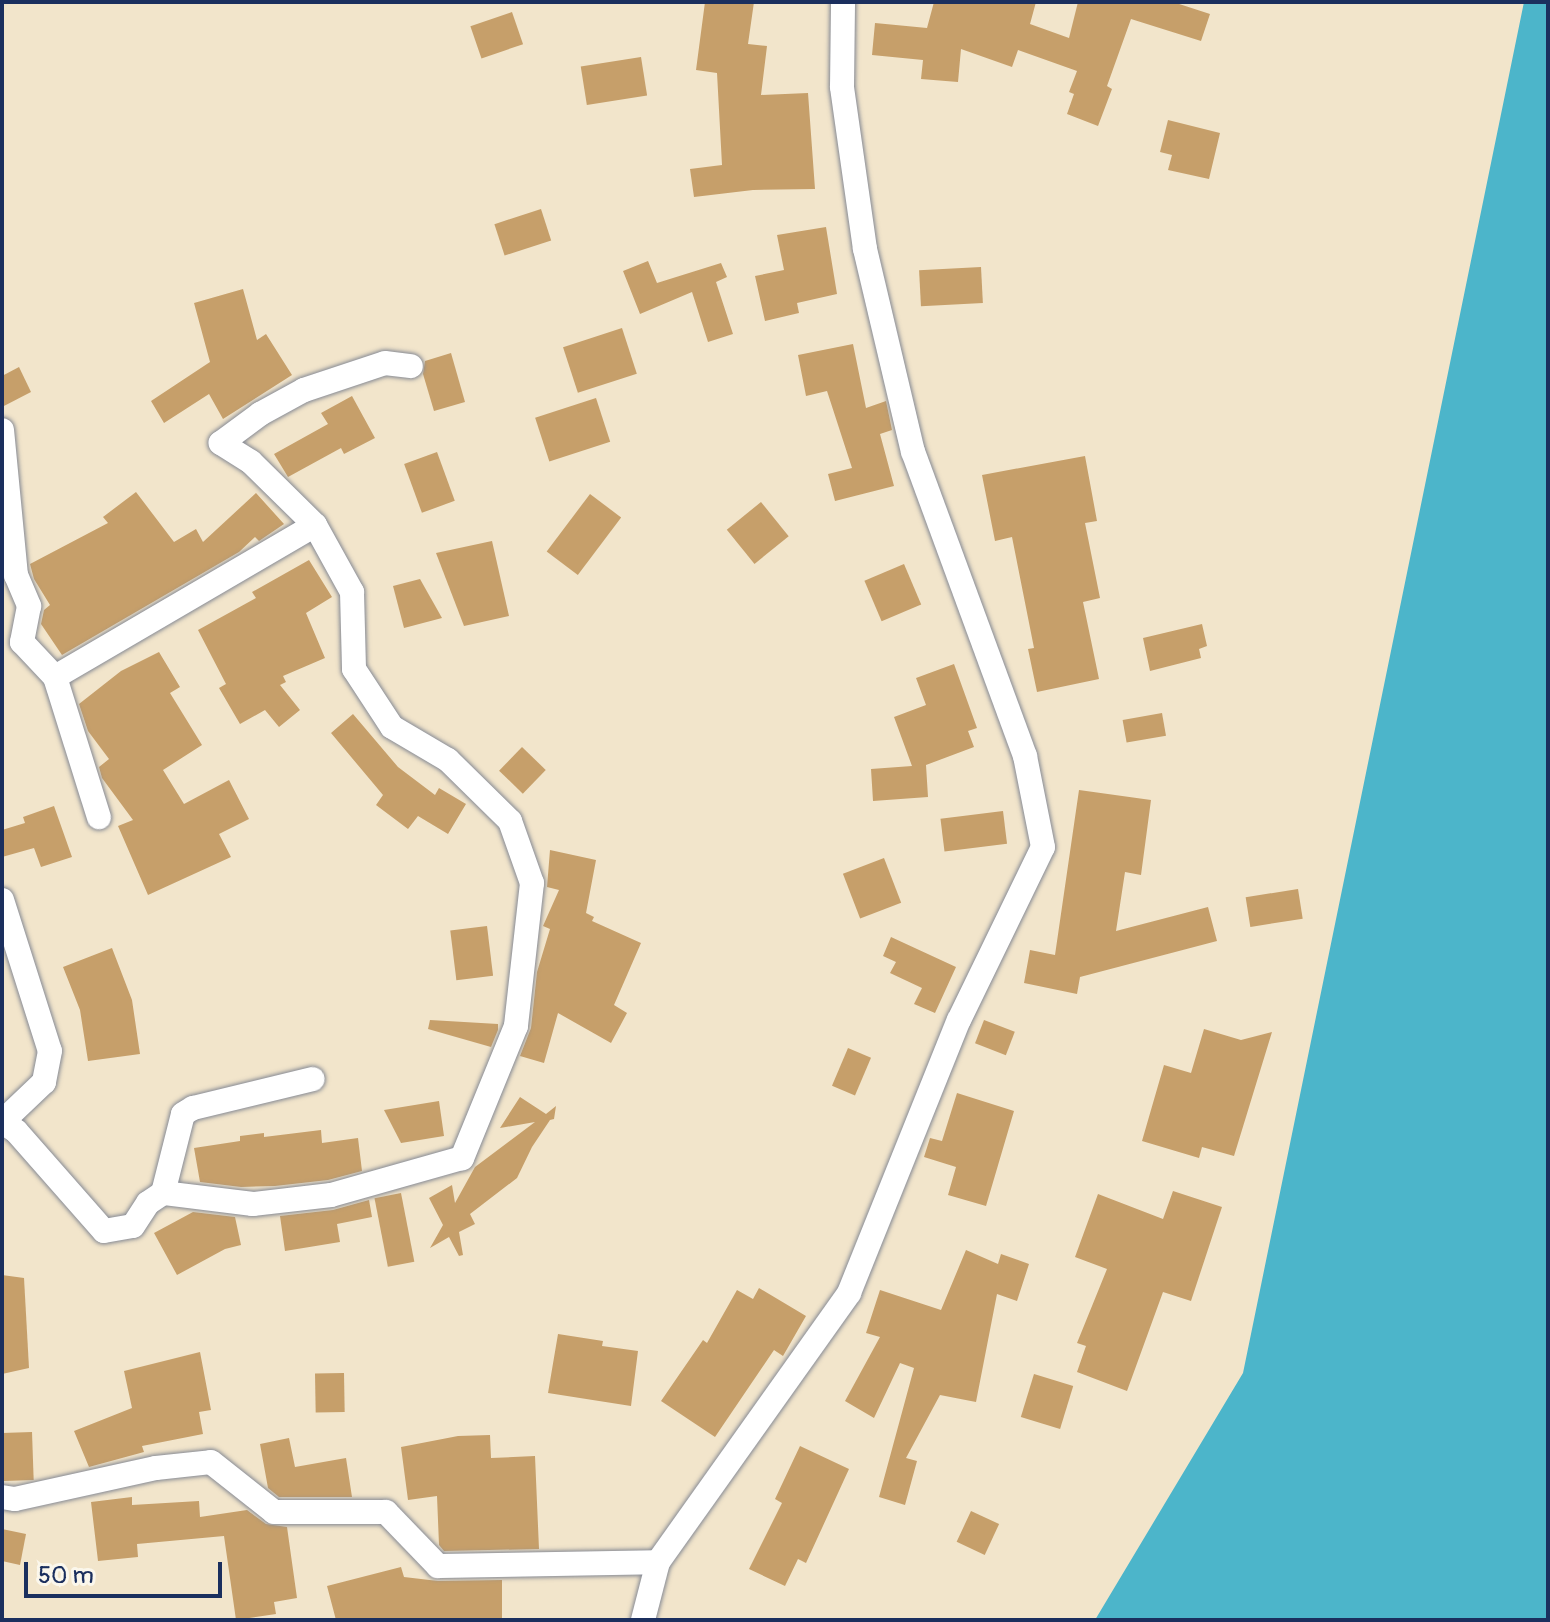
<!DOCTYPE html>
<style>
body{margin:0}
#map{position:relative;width:1550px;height:1622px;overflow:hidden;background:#f2e5cb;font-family:Pangolin,sans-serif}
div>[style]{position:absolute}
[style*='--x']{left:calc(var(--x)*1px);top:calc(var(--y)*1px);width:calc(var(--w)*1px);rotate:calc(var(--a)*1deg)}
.water>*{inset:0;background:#4cb5ca}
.building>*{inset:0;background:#c69f6a;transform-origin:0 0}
.roads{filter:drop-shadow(0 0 2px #868a94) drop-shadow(0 0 2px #868a94)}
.street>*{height:24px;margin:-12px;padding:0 12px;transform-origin:12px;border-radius:12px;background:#fff}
span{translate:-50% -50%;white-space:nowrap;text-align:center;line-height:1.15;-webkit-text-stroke:6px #fbf7ec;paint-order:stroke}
.frame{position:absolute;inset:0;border:4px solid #1b2f5e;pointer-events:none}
.scale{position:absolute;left:24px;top:1562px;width:198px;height:36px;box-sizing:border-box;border:4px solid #1b2f5e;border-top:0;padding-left:10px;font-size:24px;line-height:28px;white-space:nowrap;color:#1b2f5e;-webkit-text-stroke:6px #fbf7ec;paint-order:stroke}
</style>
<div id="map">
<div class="water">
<div style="clip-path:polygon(1524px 2px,1548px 2px,1548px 1620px,1095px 1620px,1243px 1373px)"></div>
</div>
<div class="building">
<div style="clip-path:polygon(705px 2px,754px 2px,748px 44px,767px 46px,761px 95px,808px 93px,815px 189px,753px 190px,694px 197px,690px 169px,722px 165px,717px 73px,696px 70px)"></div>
<div style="clip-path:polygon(934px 2px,1036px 2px,1030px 24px,1069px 38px,1078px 2px,1173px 2px,1210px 14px,1201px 41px,1131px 19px,1107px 86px,1112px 89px,1098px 126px,1067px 114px,1074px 94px,1069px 92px,1077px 71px,1018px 50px,1012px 67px,961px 49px,958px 82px,921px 79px,923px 60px,872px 55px,875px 23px,927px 28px)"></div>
<div style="left:512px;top:12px;width:34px;height:44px;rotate:71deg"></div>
<div style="left:641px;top:57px;width:39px;height:61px;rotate:81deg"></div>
<div style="clip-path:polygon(1168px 120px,1220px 133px,1209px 179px,1168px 170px,1172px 155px,1160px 152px)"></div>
<div style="left:541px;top:209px;width:33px;height:49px;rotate:72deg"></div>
<div style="clip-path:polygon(826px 227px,837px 294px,797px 303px,799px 313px,765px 321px,755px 276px,784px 270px,777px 235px)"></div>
<div style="clip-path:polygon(648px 261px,657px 283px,721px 263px,727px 277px,716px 282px,733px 334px,708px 342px,692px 292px,640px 314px,623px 271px)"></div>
<div style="left:981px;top:267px;width:36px;height:62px;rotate:87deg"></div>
<div style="clip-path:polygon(243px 289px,257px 340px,266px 334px,292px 375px,223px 419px,209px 394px,164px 423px,151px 401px,210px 362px,194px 303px)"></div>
<div style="left:622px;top:328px;width:48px;height:62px;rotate:72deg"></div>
<div style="clip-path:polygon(853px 344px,866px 408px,886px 401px,892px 430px,880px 434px,894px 486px,835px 501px,828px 474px,852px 468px,827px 391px,806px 396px,798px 355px)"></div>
<div style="clip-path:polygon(451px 353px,465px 402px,434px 411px,423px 374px,425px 361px)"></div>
<div style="clip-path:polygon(19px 367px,31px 392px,2px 407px,2px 376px)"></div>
<div style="clip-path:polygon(352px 396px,375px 438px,344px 454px,341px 448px,288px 477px,274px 454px,328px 424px,321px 413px)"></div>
<div style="left:596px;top:398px;width:46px;height:64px;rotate:72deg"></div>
<div style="left:437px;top:452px;width:52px;height:35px;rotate:70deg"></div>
<div style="clip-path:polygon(1085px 456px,1097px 521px,1085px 523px,1100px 598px,1083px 602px,1099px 679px,1037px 692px,1028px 649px,1034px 648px,1012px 537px,995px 541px,982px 475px)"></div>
<div style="clip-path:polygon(136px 492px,174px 542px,196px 529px,203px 542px,256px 493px,284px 524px,259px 541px,255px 537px,239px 552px,62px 655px,41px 624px,44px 610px,50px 605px,34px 579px,30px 564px,108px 523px,103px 517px)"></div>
<div style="left:590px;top:494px;width:39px;height:72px;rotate:37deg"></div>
<div style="left:761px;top:502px;width:44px;height:44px;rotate:51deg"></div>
<div style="clip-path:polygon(492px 541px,509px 616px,464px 626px,436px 553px)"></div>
<div style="clip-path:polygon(309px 560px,332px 597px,306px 613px,325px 658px,283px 676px,286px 682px,280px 685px,300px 710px,279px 727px,265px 710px,240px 724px,219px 688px,226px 684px,198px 630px,256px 598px,252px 592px)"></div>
<div style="left:904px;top:564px;width:44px;height:43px;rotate:67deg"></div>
<div style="clip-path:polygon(420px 579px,442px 618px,404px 628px,393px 586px)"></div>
<div style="clip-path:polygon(1202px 624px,1207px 646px,1199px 649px,1201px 658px,1150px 671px,1143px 638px)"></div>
<div style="clip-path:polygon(159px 652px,180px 687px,170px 693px,202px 745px,163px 770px,184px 804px,229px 780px,249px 819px,219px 834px,231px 857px,148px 895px,118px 826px,133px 820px,102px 778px,99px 767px,109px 759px,88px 731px,79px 704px,121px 671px)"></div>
<div style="clip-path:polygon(954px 664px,977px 728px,968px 731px,974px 747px,926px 765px,928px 797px,873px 801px,871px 769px,912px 766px,894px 717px,926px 705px,916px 678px)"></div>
<div style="left:1162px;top:713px;width:23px;height:40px;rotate:80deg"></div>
<div style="clip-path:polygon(353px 714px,398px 767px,435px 795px,439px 788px,466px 804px,448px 834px,418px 816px,408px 829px,376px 805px,383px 795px,331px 733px)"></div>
<div style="left:522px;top:747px;width:33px;height:33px;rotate:44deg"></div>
<div style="clip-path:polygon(1079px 790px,1151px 800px,1141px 875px,1125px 872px,1116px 931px,1208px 907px,1217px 941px,1080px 977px,1077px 994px,1024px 983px,1030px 950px,1055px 955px)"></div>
<div style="clip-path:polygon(54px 806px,72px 857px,41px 867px,34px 848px,2px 857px,2px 830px,25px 823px,23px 817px)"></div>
<div style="left:1003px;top:811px;width:33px;height:63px;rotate:83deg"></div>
<div style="clip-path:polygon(550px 850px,596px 860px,586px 913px,594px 917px,592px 921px,641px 943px,614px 1005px,627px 1013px,611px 1043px,558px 1013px,544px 1063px,520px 1056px,531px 1028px,537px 972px,550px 929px,543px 926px,559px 890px,547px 887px)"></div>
<div style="left:884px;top:858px;width:48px;height:44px;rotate:69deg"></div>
<div style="left:1298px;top:889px;width:30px;height:53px;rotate:81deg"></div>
<div style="left:487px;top:926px;width:50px;height:37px;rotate:83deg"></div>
<div style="clip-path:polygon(891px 937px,956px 967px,935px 1013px,914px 1004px,922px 988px,890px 973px,896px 962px,883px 956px)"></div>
<div style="clip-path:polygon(112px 948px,132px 1000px,140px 1054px,88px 1061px,80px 1010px,63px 967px)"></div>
<div style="clip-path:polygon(430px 1020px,498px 1024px,498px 1030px,491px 1047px,428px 1029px)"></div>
<div style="left:984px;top:1020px;width:33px;height:25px;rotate:21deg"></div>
<div style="clip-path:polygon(1204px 1029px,1241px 1040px,1272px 1032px,1234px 1156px,1202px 1147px,1199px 1158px,1142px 1141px,1164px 1065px,1191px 1073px)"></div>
<div style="left:848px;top:1048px;width:25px;height:41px;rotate:23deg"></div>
<div style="clip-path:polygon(957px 1093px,1014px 1111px,986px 1206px,948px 1195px,956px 1167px,924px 1157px,930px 1138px,942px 1141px)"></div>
<div style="clip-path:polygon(520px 1097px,546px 1114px,556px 1106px,554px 1119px,550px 1120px,532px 1147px,517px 1178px,470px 1214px,475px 1224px,459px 1232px,463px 1255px,459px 1256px,449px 1237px,430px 1248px,443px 1225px,429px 1198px,452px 1185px,455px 1203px,475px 1167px,535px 1122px,500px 1128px)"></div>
<div style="clip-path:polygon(439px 1101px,444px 1136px,401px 1143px,384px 1110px)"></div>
<div style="clip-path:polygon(321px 1130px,322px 1143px,358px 1138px,362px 1171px,328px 1180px,275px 1186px,241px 1187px,200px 1182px,194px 1148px,240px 1141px,240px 1136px,264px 1133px,264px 1137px)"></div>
<div style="clip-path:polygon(1173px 1191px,1222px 1207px,1191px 1301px,1163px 1292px,1127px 1391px,1077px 1372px,1086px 1346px,1077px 1343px,1107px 1269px,1075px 1257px,1098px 1194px,1163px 1219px)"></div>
<div style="left:401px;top:1193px;width:70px;height:27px;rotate:79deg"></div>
<div style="clip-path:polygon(369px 1200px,372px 1217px,337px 1224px,340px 1242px,285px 1251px,280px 1216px,333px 1210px)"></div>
<div style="clip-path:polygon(193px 1212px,235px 1217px,241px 1245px,225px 1249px,177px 1275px,154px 1233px)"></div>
<div style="clip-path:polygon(966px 1250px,998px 1264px,1001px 1254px,1029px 1264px,1017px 1301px,997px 1294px,976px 1402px,940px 1395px,906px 1458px,917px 1461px,905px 1505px,879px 1497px,914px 1368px,900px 1363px,874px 1418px,845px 1401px,880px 1337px,866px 1333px,880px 1290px,941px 1310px)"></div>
<div style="clip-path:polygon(2px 1275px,24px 1278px,29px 1368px,2px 1374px)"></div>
<div style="clip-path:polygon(759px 1288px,806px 1316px,783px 1356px,774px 1350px,715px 1437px,661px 1401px,703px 1340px,707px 1343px,737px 1290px,753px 1299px)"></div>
<div style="clip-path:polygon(558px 1334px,603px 1341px,602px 1346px,638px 1351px,631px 1406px,548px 1393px)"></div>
<div style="clip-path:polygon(200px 1352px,211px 1410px,199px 1412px,203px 1434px,142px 1446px,144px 1452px,89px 1467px,74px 1431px,132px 1408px,124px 1371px)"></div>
<div style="left:344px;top:1373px;width:39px;height:29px;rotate:89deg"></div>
<div style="left:1034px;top:1374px;width:41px;height:45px;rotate:17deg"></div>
<div style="left:32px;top:1432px;width:48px;height:30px;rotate:88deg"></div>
<div style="clip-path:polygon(490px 1435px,491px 1458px,535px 1456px,539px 1549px,444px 1551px,439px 1545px,437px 1496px,408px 1500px,401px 1447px,458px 1436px)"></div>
<div style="clip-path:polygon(289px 1438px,295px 1467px,346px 1458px,352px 1497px,279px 1497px,268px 1488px,260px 1444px)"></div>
<div style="clip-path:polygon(800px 1446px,849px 1469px,806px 1563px,798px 1559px,785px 1586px,749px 1569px,782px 1503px,775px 1499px)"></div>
<div style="clip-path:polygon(132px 1497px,132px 1505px,199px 1501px,200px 1517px,247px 1510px,266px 1524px,287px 1527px,297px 1598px,274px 1602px,276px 1614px,236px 1620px,224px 1536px,137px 1544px,138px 1557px,98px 1561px,91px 1502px)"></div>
<div style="left:971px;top:1511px;width:31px;height:34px;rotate:25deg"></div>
<div style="clip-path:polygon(2px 1529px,26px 1534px,20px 1565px,2px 1561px)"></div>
<div style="clip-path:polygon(401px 1567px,404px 1577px,438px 1581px,502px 1580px,502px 1620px,336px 1620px,327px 1586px)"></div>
</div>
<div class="roads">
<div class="street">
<div style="--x:2;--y:430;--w:146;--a:84.5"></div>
<div style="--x:16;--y:575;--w:34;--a:67"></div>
<div style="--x:29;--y:606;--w:37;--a:101"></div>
<div style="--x:22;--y:642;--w:48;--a:46.7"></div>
<div style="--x:55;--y:677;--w:147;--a:72.6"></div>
<div style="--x:315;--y:525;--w:90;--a:-135.5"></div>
<div style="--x:251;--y:462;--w:36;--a:-148"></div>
<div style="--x:221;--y:443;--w:49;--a:-36.6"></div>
<div style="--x:260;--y:414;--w:50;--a:-28.6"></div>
<div style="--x:304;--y:390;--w:85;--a:-18.4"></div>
<div style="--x:385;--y:363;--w:26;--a:7"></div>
<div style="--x:55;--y:677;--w:301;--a:-30.3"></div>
<div style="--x:315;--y:525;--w:77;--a:61.1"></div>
<div style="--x:352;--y:592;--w:77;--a:88.5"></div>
<div style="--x:354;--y:669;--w:69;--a:56.8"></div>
<div style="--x:392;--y:727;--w:65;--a:30.5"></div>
<div style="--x:448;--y:760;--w:87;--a:44.5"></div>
<div style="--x:510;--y:821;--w:66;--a:70.5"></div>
<div style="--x:532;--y:883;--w:144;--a:96.4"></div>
<div style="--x:516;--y:1026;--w:143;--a:112.2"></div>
<div style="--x:462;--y:1158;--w:136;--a:164.2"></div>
<div style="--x:331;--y:1195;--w:79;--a:173.4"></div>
<div style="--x:253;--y:1204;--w:91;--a:-173"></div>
<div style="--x:2;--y:900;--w:158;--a:72.4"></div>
<div style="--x:50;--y:1051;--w:32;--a:101"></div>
<div style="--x:44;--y:1082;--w:58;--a:136.4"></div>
<div style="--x:2;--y:1122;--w:17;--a:33"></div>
<div style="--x:16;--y:1131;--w:133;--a:48.7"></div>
<div style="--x:104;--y:1231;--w:29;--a:-10"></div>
<div style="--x:133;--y:1226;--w:27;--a:-57"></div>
<div style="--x:148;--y:1203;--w:18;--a:-34"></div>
<div style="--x:163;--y:1193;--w:81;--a:-75.8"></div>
<div style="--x:183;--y:1114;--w:12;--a:-31"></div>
<div style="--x:193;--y:1108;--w:123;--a:-13.6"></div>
<div style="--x:2;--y:1497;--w:13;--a:9"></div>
<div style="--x:15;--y:1499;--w:144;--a:-12.4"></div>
<div style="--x:156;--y:1468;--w:55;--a:-6.2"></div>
<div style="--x:211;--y:1462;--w:80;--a:38.4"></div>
<div style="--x:274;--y:1512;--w:112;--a:0"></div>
<div style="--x:386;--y:1512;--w:75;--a:46.1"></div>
<div style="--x:438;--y:1566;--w:220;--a:-1"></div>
<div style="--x:643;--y:1620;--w:60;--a:-75.5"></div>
<div style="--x:658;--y:1562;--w:330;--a:-54.6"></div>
<div style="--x:849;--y:1293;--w:294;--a:-68.1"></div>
<div style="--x:959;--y:1020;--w:192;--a:-64.1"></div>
<div style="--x:1043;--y:847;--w:93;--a:-101.2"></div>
<div style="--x:1025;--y:756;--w:324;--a:-110.2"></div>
<div style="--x:913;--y:452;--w:209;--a:-103.3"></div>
<div style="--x:865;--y:249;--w:164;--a:-98.1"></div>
<div style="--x:842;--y:87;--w:85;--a:-89.3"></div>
</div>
</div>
<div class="frame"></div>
<div class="scale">50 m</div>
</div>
